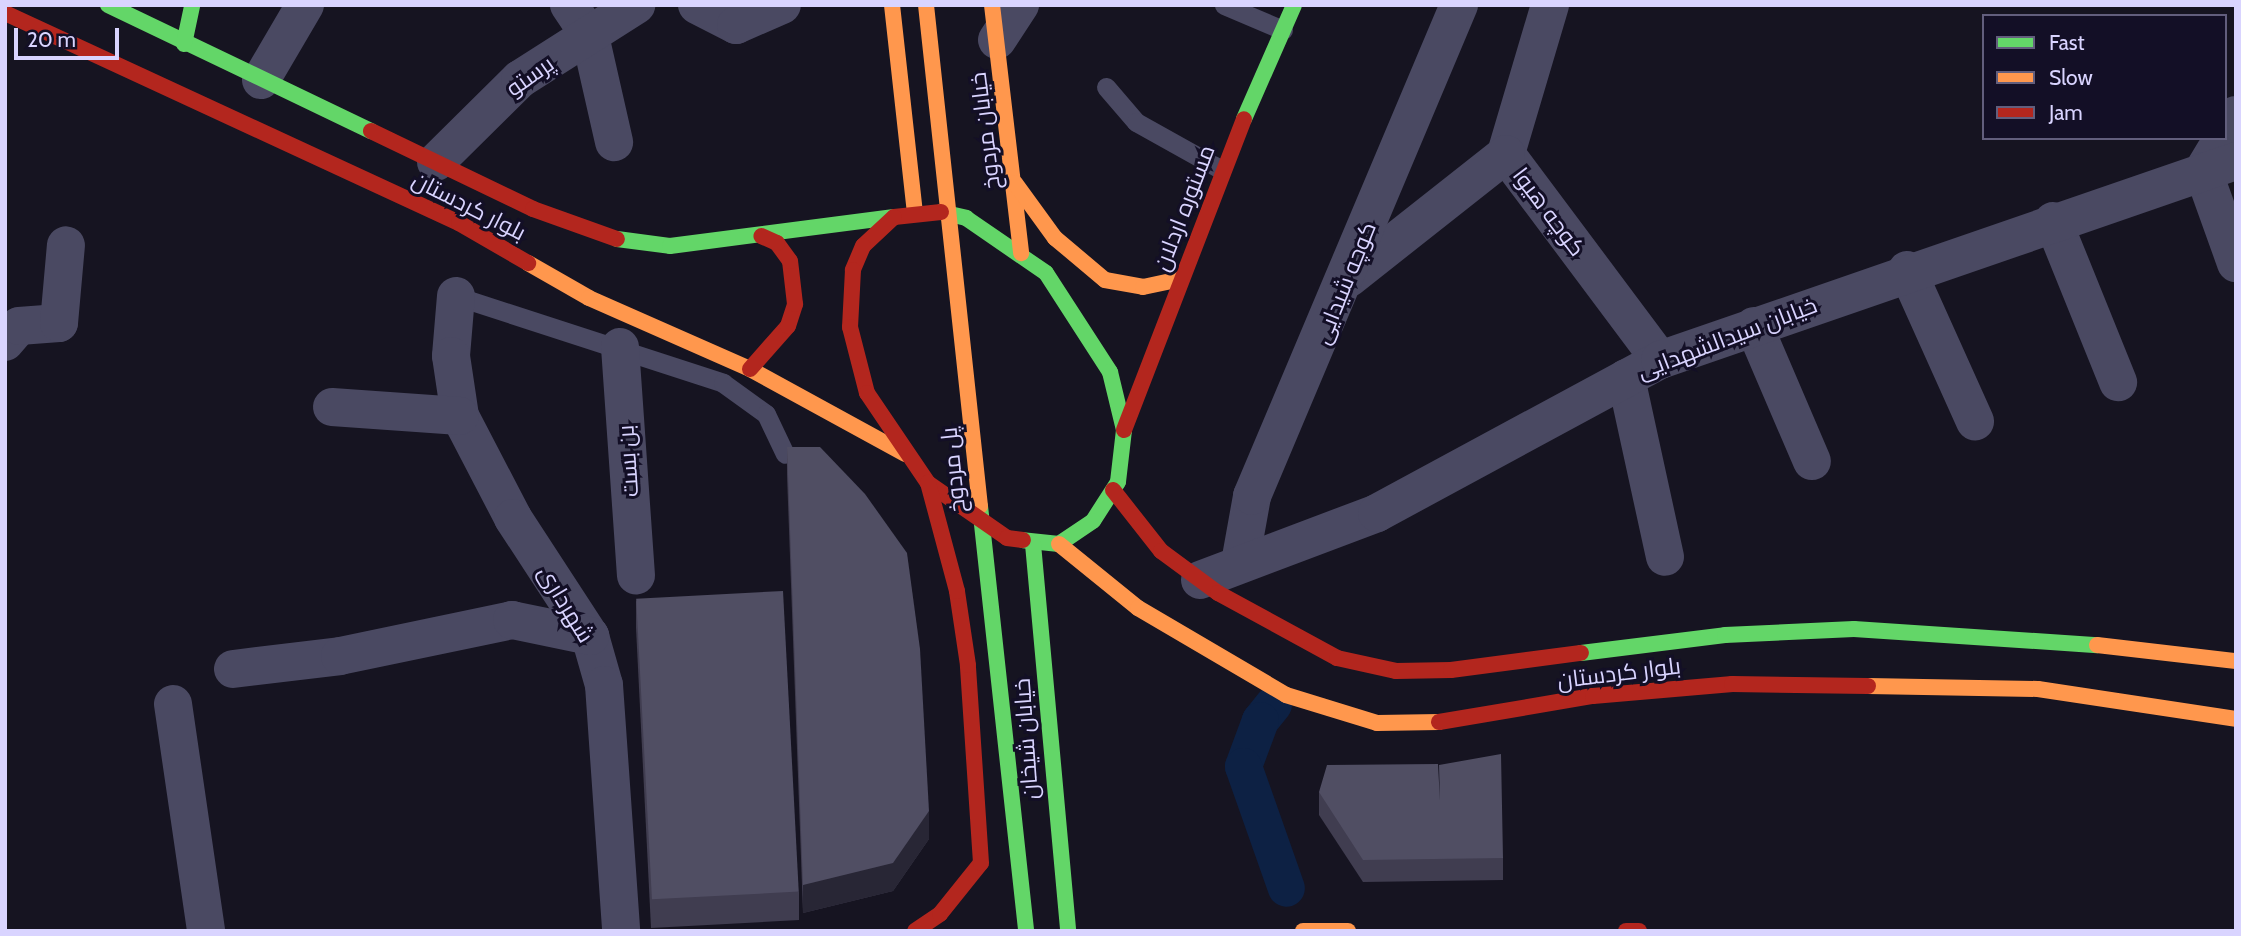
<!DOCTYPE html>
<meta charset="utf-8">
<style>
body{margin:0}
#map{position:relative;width:2241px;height:936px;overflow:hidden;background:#161421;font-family:Cabin,Cairo,sans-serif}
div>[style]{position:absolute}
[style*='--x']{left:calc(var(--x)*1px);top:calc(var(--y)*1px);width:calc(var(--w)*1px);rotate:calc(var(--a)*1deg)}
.canal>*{height:37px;margin:-18.5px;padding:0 18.5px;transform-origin:18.5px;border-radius:18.5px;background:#0d2144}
.lane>*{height:19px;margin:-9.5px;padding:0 9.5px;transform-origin:9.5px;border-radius:9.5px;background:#4a4962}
.street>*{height:38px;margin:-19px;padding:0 19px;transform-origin:19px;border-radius:19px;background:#4a4962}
.fast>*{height:16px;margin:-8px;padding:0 8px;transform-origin:8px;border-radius:8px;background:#63d668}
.slow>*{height:16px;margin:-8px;padding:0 8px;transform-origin:8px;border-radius:8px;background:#ff974d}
.jam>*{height:16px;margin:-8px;padding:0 8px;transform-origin:8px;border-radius:8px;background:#b3261e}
.wall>*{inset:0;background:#403d50}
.shaded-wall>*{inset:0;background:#282635}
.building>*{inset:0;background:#504e63;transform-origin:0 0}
span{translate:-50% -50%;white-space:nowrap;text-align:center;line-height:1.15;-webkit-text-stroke:6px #130f26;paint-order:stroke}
.street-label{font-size:23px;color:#d9d4ff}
.frame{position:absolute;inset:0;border:7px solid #d9d4ff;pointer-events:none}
.legend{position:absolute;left:1982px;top:14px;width:245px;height:126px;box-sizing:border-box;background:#130f26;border:2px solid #625e7d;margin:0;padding:9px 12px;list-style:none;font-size:21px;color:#d9d4ff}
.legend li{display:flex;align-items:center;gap:14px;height:35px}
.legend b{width:35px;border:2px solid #625e7d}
.scale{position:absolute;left:14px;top:28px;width:105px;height:32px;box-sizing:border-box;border:4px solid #d9d4ff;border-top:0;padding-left:9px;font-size:21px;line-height:24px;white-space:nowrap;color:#d9d4ff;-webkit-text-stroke:5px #130f26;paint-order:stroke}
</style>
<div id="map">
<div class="canal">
<div style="--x:1273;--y:704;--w:21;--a:129"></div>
<div style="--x:1260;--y:720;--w:49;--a:110.3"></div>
<div style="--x:1243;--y:766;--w:129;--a:70.6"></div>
</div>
<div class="lane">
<div style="--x:1224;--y:5;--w:64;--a:23"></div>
<div style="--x:1106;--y:87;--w:46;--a:49.4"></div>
<div style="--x:1136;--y:122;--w:98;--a:29.2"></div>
<div style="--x:456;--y:296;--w:281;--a:18"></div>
<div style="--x:723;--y:383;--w:53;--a:35.8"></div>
<div style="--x:766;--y:414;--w:44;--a:64.6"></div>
</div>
<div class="street">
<div style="--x:569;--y:5;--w:37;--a:56"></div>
<div style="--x:590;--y:36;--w:109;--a:77.2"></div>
<div style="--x:697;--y:5;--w:44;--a:27.1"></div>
<div style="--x:736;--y:25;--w:50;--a:-23.5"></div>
<div style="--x:1550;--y:5;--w:155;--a:106.5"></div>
<div style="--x:1506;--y:154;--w:257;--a:53.2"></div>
<div style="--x:997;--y:40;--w:42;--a:-56.7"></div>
<div style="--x:261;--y:80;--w:87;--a:-59.6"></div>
<div style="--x:2225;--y:133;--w:21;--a:-59"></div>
<div style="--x:2215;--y:151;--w:23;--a:121"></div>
<div style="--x:2203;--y:171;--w:98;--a:70.3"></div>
<div style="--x:436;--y:162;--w:118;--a:-44.7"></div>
<div style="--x:520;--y:79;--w:138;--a:-32.5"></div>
<div style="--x:2053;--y:221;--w:174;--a:68"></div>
<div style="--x:1907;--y:270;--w:166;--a:65.8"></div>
<div style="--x:1349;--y:278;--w:200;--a:-38.3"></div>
<div style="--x:456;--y:296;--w:60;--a:94.8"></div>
<div style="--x:451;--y:356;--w:61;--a:81.5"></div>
<div style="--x:460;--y:416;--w:115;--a:62.5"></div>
<div style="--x:513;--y:518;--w:141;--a:56.9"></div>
<div style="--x:590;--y:636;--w:51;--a:74.1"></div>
<div style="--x:604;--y:685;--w:247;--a:86"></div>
<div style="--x:1754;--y:326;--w:147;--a:66.8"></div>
<div style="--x:5;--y:342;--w:21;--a:-49"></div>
<div style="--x:19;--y:326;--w:40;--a:-4.3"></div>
<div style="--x:59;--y:323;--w:78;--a:-84.9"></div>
<div style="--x:620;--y:347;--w:229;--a:86"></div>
<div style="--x:1626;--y:378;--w:183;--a:77.7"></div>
<div style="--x:332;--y:407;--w:128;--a:4"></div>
<div style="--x:1240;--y:563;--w:68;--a:-79.8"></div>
<div style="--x:1252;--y:496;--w:533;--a:-67.14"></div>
<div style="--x:1200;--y:580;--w:189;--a:-20.7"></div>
<div style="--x:1377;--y:513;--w:322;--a:-28.4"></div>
<div style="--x:1660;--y:360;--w:609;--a:-19.06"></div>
<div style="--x:233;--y:669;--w:108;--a:-6.9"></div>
<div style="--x:340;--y:656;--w:176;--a:-11.8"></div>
<div style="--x:512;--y:620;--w:80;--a:11.6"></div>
<div style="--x:173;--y:704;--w:229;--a:81.7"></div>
</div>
<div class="fast">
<div style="--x:108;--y:5;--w:292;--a:25.6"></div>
<div style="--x:184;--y:44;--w:40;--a:-78"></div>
<div style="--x:1244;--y:119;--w:124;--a:-66.3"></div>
<div style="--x:941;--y:212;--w:26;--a:13"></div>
<div style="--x:966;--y:218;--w:97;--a:34.5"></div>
<div style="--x:1046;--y:273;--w:118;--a:57.1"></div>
<div style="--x:1110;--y:372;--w:60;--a:76.4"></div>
<div style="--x:1124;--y:430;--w:52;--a:96.6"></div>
<div style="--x:1118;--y:482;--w:46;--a:122.7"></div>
<div style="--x:1093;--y:521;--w:41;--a:145.9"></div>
<div style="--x:1059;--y:544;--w:36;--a:-174"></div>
<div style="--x:617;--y:239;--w:53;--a:7.5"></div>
<div style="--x:670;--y:246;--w:226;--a:-7.4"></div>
<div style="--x:980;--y:506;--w:427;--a:83.8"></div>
<div style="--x:1033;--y:544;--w:389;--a:84.8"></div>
<div style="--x:1581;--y:653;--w:145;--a:-7.1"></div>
<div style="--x:1725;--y:635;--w:129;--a:-2.7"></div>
<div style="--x:1854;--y:629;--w:244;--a:3.8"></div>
</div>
<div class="slow">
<div style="--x:892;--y:5;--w:210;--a:83.7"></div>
<div style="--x:926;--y:5;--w:504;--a:83.85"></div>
<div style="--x:992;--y:5;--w:250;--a:83.3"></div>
<div style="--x:1015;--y:183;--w:68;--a:54"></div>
<div style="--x:1055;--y:238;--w:65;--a:40"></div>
<div style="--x:1105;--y:280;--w:39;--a:10"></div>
<div style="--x:1143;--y:287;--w:39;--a:-12"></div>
<div style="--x:528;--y:263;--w:70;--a:29.8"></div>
<div style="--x:589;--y:298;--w:176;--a:23.8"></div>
<div style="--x:750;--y:369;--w:177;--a:28.7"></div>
<div style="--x:1059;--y:544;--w:102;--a:39"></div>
<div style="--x:1138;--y:608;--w:172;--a:30.4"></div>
<div style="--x:1286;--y:695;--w:95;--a:17.1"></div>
<div style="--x:1377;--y:723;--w:62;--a:-0.9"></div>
<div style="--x:2097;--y:645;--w:140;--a:6.6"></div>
<div style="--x:1868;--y:686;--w:170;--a:1"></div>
<div style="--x:2038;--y:689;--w:200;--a:8.6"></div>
<div style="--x:1303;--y:931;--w:45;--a:0"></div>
</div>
<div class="jam">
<div style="--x:5;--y:13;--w:500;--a:24.82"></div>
<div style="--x:459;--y:223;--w:80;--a:30.1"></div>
<div style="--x:371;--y:131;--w:180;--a:25.7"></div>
<div style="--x:533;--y:209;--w:89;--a:19.7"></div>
<div style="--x:941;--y:212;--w:47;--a:173.9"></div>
<div style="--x:894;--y:217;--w:42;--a:136.9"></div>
<div style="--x:863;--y:246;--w:26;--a:113"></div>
<div style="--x:853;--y:270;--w:57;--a:93"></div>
<div style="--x:850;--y:327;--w:68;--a:75.6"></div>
<div style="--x:867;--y:393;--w:109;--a:55.9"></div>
<div style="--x:928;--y:483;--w:96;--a:34.8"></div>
<div style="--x:1007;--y:538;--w:16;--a:7"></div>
<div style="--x:750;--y:369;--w:57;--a:-48.5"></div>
<div style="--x:788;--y:326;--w:23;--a:-72"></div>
<div style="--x:795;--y:304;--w:43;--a:-96.6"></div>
<div style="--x:790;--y:261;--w:22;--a:-126"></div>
<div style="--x:777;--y:243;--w:17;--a:-156"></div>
<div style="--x:1124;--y:430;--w:333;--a:-68.9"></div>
<div style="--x:1113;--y:490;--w:78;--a:51.8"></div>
<div style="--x:1161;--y:551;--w:71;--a:36.4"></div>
<div style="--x:1218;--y:593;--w:136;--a:28.6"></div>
<div style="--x:1337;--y:658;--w:60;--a:12.4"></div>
<div style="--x:1396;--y:671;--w:55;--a:-1"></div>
<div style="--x:1451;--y:670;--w:131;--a:-7.5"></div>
<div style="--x:1439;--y:722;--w:156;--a:-9.6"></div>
<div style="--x:1593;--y:696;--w:140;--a:-4.9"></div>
<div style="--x:1732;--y:684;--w:136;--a:0.8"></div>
<div style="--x:915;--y:931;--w:30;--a:-34"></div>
<div style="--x:940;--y:914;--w:65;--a:-51.2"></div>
<div style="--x:981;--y:863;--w:198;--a:-93.8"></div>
<div style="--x:968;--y:665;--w:75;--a:-98.5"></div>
<div style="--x:957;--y:591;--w:112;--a:-105"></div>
<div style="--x:1626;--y:931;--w:13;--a:0"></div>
</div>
<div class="wall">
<div style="clip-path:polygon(787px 447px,929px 839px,893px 891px,803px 913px,787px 475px)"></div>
<div style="clip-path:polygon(636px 600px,799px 892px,799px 920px,651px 928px,636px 628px)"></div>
<div style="clip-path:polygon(1319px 792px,1439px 800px,1503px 858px,1503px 880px,1363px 882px,1319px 815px)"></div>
</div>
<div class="shaded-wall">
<div style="clip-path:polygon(929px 811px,929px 839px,893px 891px,803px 913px,803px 885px)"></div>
</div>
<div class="building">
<div style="clip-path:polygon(787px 447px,820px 447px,865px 494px,907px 553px,920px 649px,929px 811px,893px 863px,803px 885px)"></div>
<div style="left:783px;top:591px;width:301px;height:147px;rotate:87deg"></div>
<div style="clip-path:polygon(1501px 754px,1503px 858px,1363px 860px,1319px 792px,1327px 765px,1438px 764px,1440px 801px,1439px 765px)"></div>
</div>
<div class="street-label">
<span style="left:530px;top:76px;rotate:-35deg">پرستو</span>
<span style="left:985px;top:131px;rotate:-97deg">خیابان مردوخ</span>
<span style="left:469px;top:206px;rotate:27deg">بلوار کردستان</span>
<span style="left:1184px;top:208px;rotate:-69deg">مستوره اردلان</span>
<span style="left:1549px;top:212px;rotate:53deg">کوچه هیوا</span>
<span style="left:1345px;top:283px;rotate:-68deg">کوچه شیدایی</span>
<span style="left:1727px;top:338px;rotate:-21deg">خیابان سیدالشهدایی</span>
<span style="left:628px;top:461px;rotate:-94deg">بن بست</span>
<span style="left:953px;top:470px;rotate:-96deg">پل مردوخ</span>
<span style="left:566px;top:604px;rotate:59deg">شهرداری</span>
<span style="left:1619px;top:673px;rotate:-7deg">بلوار کردستان</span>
<span style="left:1026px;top:739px;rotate:-94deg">خیابان شیخان</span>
</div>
<div class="frame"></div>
<ul class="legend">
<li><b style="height:9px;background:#63d668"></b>Fast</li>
<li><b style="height:9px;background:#ff974d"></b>Slow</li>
<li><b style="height:9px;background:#b3261e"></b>Jam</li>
</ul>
<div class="scale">20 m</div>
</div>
